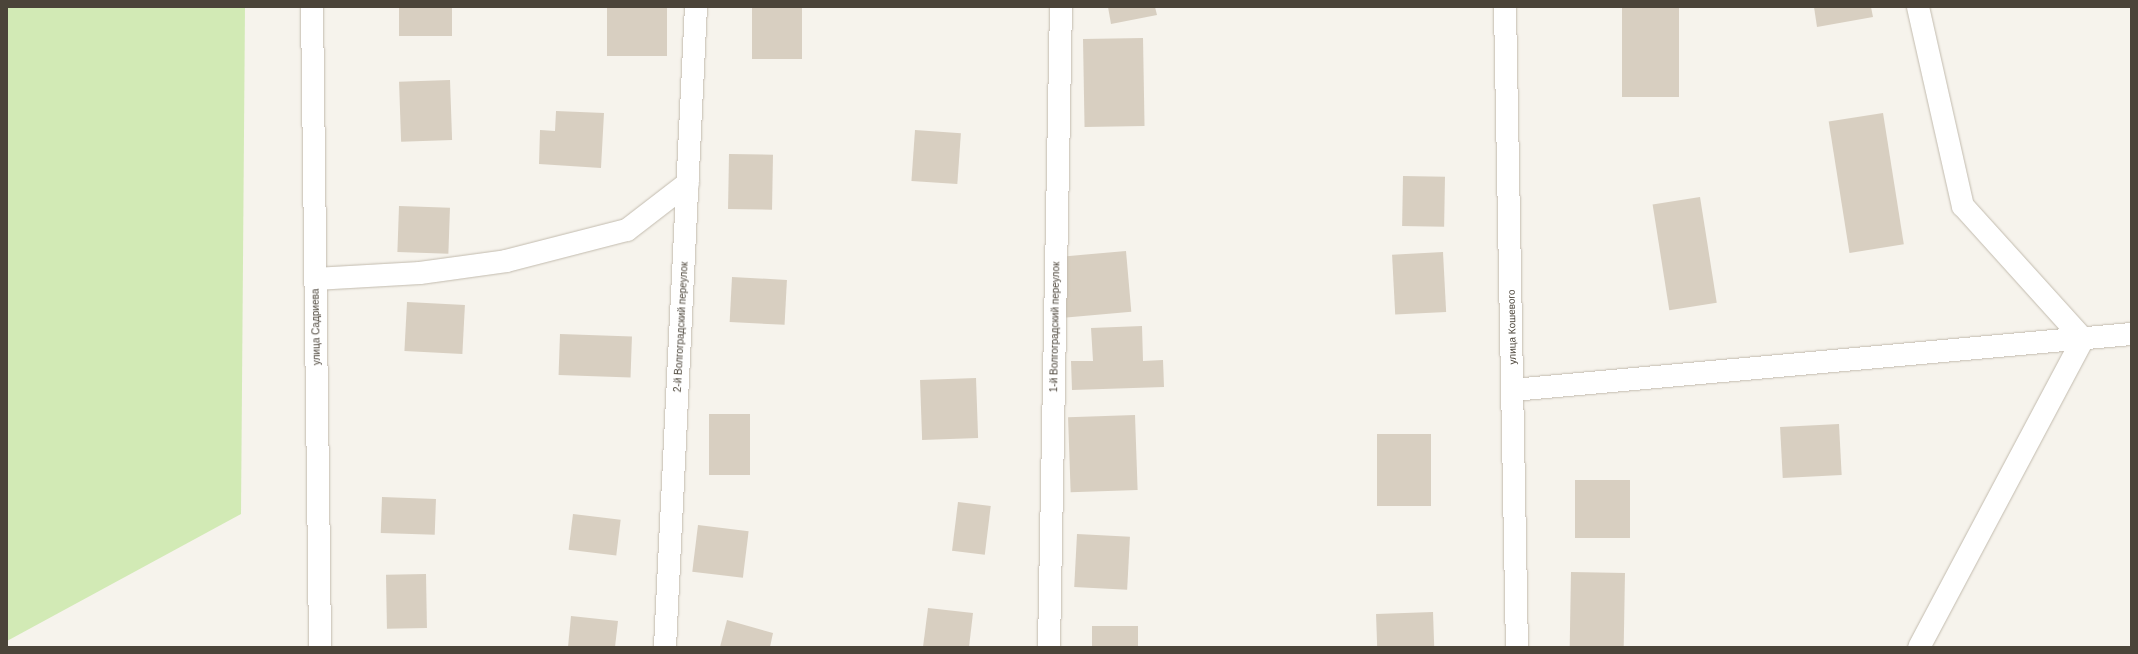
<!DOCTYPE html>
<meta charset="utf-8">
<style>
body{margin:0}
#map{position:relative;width:2138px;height:654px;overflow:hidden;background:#f6f3ec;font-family:Helvetica,sans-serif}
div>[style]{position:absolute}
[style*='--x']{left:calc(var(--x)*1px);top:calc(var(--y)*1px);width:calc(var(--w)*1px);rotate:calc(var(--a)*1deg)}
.green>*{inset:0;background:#d2eab5}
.building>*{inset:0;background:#d8cfc1;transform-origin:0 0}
.roads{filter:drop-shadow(0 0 1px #c2bbae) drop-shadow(0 0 1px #c2bbae)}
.minor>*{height:22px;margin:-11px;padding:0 11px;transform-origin:11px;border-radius:11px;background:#fff}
span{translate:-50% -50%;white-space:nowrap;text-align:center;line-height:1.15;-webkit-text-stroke:3px #fff;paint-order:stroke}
.street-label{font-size:10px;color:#4b4439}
.frame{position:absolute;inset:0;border:8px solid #4b4439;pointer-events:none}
</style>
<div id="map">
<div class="green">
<div style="clip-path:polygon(7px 7px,245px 7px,241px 514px,7px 641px)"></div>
</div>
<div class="building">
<div style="left:399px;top:7px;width:53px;height:29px"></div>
<div style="left:607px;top:7px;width:60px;height:49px"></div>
<div style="left:752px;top:7px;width:50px;height:52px"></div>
<div style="clip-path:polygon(1108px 7px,1155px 7px,1157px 15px,1111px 24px)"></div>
<div style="left:1622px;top:7px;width:57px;height:90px"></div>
<div style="clip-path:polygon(1814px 7px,1871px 7px,1873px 17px,1817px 27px)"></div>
<div style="left:1143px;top:38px;width:88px;height:60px;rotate:89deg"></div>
<div style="left:450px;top:80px;width:60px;height:51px;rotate:88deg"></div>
<div style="clip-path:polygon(556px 111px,604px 113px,601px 168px,539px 164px,540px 130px,555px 131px)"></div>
<div style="left:1883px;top:113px;width:133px;height:55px;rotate:81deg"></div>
<div style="left:915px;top:130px;width:46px;height:51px;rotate:4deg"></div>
<div style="left:729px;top:154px;width:44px;height:55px;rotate:1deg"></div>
<div style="left:1403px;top:176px;width:42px;height:50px;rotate:1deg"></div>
<div style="left:1700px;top:197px;width:107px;height:48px;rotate:81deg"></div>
<div style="left:399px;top:206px;width:51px;height:46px;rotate:2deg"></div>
<div style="left:1126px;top:251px;width:61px;height:68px;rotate:85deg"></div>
<div style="left:1443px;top:252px;width:60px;height:51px;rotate:87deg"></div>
<div style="left:732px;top:277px;width:55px;height:45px;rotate:3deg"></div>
<div style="left:407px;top:302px;width:58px;height:49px;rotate:3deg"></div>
<div style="clip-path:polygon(1142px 326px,1143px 361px,1163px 360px,1164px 387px,1072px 390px,1071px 361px,1093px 361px,1091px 328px)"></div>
<div style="left:560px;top:334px;width:72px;height:41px;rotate:2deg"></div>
<div style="left:976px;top:378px;width:60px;height:56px;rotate:88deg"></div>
<div style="left:709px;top:414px;width:41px;height:61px"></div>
<div style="left:1135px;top:415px;width:75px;height:67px;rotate:88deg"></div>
<div style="left:1839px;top:424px;width:51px;height:59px;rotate:87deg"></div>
<div style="left:1377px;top:434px;width:54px;height:72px"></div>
<div style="left:1575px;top:480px;width:55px;height:58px"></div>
<div style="left:382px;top:497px;width:54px;height:36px;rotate:2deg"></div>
<div style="left:958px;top:502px;width:33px;height:49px;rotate:7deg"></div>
<div style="left:573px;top:514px;width:48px;height:36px;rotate:7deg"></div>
<div style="left:698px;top:525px;width:51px;height:47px;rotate:7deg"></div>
<div style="left:1077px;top:534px;width:53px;height:53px;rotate:3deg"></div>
<div style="left:1571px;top:572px;width:54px;height:75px;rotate:1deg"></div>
<div style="left:426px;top:574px;width:54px;height:40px;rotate:89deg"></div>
<div style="clip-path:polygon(928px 608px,973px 613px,969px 647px,923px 647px)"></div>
<div style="left:1433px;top:612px;width:35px;height:57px;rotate:88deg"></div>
<div style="clip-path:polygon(571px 616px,618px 621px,615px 647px,568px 647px)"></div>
<div style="clip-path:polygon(727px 620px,773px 633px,770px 647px,720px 647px)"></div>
<div style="left:1092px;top:626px;width:46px;height:21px"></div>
</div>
<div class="roads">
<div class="minor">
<div style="--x:312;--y:7;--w:640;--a:89.28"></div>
<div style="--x:1505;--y:7;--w:640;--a:88.93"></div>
<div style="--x:1918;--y:7;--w:204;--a:77.3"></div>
<div style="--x:1963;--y:206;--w:179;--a:47.9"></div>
<div style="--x:2083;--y:339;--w:349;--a:118"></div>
<div style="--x:315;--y:279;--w:105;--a:-3.3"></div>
<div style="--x:420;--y:273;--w:87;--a:-7.9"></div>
<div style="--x:506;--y:261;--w:125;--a:-14.4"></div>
<div style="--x:627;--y:230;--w:77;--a:-37.6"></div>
<div style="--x:1513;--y:390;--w:621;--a:-5.18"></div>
<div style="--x:665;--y:647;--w:641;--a:-87.23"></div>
<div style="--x:1049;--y:647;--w:640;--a:-88.93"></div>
</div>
</div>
<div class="street-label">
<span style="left:316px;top:327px;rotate:-91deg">улица Садриева</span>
<span style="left:681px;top:327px;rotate:-87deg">2-й Волгоградский переулок</span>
<span style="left:1055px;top:327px;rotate:-89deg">1-й Волгоградский переулок</span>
<span style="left:1512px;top:327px;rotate:-91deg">улица Кошевого</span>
</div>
<div class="frame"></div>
</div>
